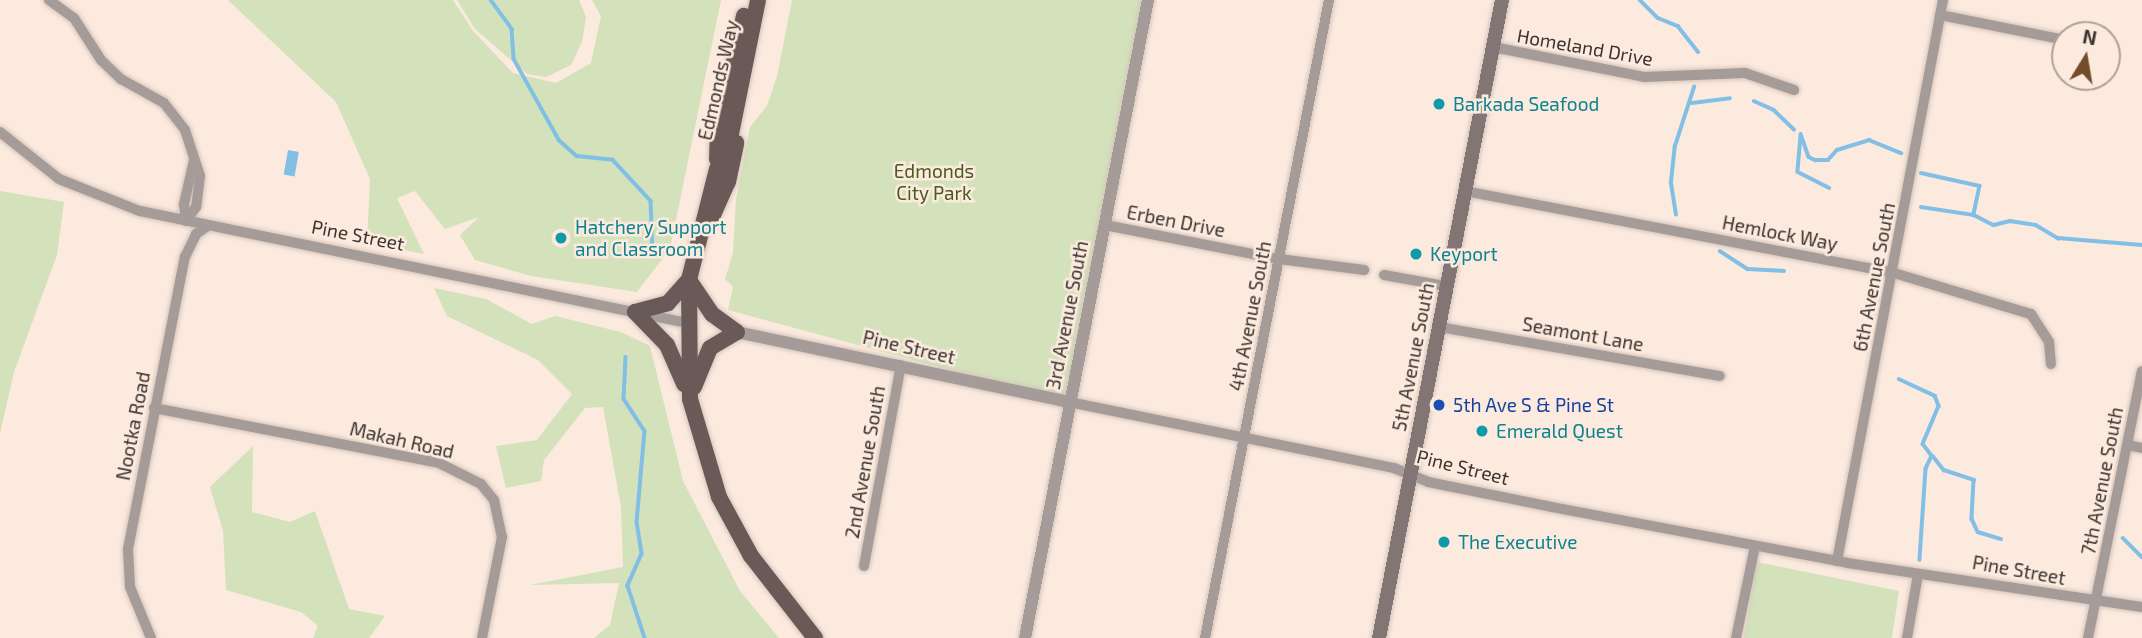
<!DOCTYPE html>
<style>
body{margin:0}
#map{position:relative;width:2142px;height:638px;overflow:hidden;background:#fceadf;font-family:"Exo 2",sans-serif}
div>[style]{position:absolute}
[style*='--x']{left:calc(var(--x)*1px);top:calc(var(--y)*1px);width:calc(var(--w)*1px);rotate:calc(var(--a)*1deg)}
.green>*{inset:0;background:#d3e2ba}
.water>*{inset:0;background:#82bfe5;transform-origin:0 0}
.stream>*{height:3.5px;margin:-1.75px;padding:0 1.75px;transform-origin:1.75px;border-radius:1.75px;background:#82bfe5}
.roads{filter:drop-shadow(0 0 2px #d5c5bc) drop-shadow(0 0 2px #d5c5bc)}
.minor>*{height:10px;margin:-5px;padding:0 5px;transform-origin:5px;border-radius:5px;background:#a59c9a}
.tertiary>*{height:12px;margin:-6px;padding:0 6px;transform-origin:6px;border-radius:6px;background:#a59c9a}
.secondary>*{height:14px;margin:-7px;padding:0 7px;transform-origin:7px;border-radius:7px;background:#827573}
.primary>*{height:16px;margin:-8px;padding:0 8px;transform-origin:8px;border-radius:8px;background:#695a57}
.dots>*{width:19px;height:19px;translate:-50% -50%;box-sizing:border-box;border:4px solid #fceadf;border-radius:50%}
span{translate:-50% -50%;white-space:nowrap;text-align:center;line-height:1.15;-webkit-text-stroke:5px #fceadf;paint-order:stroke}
.street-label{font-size:19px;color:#3a332f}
.culture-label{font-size:19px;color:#0d838f}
.left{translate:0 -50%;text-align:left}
.park-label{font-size:19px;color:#475b1c}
.transit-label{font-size:19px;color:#164399}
.north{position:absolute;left:2051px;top:21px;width:70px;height:70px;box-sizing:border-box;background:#fceadf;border:2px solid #aea199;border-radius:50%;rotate:11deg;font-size:19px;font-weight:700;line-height:28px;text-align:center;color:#3a332f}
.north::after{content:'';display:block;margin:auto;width:24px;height:32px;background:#734c2a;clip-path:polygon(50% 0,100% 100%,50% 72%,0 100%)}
</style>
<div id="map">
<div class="green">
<div style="clip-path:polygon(228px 0,453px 0,473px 31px,513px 73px,556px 83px,591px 63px,601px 16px,592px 0,721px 0,670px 249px,637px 292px,531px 276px,475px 260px,460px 235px,479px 217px,445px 229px,415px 191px,397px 198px,424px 254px,367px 243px,370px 179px,336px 102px)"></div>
<div style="clip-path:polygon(457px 0,579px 0,586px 17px,582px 42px,571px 65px,546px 77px,527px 74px,475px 29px)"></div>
<div style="clip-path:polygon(792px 0,1147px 0,1069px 402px,728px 310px,733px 287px,725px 279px,733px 253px,736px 199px,750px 127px,767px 106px,777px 76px)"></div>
<div style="clip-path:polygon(0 191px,64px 202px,57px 255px,14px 372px,0 434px)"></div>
<div style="clip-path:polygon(434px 288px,486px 299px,532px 324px,555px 316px,621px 332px,650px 346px,683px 481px,740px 591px,779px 638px,594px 638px,610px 625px,619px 583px,530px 585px,623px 567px,621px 507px,603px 407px,585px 408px,544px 460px,541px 481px,506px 488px,496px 446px,537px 440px,572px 394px,538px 360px,447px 316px)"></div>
<div style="clip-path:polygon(253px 446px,252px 512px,290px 522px,315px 511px,349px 609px,385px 616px,369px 638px,313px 638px,318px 626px,301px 612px,226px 590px,223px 531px,210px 487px)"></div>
<div style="clip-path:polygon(1757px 562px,1899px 591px,1892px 638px,1744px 638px)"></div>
</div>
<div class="water">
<div style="left:288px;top:150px;width:11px;height:25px;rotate:10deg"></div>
</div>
<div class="stream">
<div style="--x:491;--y:0;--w:36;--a:54"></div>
<div style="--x:512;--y:29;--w:30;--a:86"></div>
<div style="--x:514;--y:59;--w:93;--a:60.9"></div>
<div style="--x:559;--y:140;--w:24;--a:42"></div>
<div style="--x:577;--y:156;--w:36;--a:6"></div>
<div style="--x:613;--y:160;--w:56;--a:47.2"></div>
<div style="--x:651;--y:201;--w:54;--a:87.9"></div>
<div style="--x:1640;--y:0;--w:25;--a:45"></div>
<div style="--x:1658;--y:18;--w:22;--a:22"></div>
<div style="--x:1678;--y:26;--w:33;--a:52"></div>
<div style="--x:1754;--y:101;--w:22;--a:24"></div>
<div style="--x:1774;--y:110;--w:28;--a:44"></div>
<div style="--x:1692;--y:103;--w:38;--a:-7"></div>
<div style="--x:1801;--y:134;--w:24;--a:71"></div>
<div style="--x:1809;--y:157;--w:7;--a:27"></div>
<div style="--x:1815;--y:160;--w:13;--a:0"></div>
<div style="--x:1828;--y:160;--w:13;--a:-48"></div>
<div style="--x:1837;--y:150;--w:34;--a:-17"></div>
<div style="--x:1869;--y:140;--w:35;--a:22"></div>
<div style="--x:1801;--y:136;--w:36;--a:95"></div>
<div style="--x:1798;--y:172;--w:35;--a:27"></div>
<div style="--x:1921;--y:173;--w:60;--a:12.4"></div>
<div style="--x:1980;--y:186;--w:30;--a:102"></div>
<div style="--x:1921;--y:207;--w:54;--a:8.6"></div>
<div style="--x:1974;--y:215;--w:22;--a:27"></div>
<div style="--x:1994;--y:225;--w:16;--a:-14"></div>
<div style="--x:2010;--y:221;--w:26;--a:9"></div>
<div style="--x:2036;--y:225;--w:26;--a:31"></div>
<div style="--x:2058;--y:238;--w:84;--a:4.8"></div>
<div style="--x:1676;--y:215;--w:33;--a:-99"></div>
<div style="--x:1671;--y:182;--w:36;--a:-84"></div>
<div style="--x:1675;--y:146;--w:62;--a:-72.1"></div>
<div style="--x:1720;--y:251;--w:33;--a:33"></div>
<div style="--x:1748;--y:269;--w:36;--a:3"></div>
<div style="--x:626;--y:357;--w:42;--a:92.7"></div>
<div style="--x:624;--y:399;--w:38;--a:57"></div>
<div style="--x:645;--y:431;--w:91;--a:95"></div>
<div style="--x:637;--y:522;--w:32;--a:81"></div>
<div style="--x:642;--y:554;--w:35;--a:114"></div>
<div style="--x:628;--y:586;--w:55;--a:71.9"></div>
<div style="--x:1899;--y:379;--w:40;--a:25"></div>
<div style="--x:1935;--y:396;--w:11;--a:68"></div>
<div style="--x:1939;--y:406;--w:41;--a:112.8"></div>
<div style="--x:1923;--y:444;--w:15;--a:53"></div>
<div style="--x:1932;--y:456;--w:14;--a:115"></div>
<div style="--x:1926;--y:469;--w:91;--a:93.8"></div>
<div style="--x:1933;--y:456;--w:18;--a:52"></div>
<div style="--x:1944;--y:470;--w:32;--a:18"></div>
<div style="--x:1974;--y:480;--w:39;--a:93"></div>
<div style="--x:1972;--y:519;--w:14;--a:65"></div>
<div style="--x:1978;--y:532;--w:24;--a:17"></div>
<div style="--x:2123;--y:538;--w:27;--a:45"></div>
</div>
<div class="roads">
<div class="minor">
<div style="--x:49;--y:0;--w:31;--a:36"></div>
<div style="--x:74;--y:18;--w:50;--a:57.3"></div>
<div style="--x:101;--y:60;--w:28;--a:44"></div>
<div style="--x:121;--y:79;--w:49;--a:29.2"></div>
<div style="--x:164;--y:103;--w:34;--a:52"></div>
<div style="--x:185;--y:130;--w:48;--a:71.9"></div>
<div style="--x:200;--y:176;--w:31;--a:97"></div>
<div style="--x:196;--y:207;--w:17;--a:126"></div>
<div style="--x:1940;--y:15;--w:127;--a:11.3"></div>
<div style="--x:1493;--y:47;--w:154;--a:11.2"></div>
<div style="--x:1644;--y:77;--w:101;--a:-2.3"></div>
<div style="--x:1745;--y:73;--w:52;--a:19.1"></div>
<div style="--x:0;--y:132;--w:75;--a:38.5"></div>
<div style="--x:59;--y:179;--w:87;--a:21.6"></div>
<div style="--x:140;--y:211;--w:558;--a:11.57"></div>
<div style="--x:1465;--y:191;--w:437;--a:10.8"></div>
<div style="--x:1894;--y:273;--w:143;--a:16.7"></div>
<div style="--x:2031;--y:314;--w:33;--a:57"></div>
<div style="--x:2049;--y:342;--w:22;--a:85"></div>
<div style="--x:186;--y:221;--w:17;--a:-97"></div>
<div style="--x:184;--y:204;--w:45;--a:-77.2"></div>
<div style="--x:1105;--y:225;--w:177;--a:11.1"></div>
<div style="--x:1279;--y:259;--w:86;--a:7.4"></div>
<div style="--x:1384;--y:275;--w:63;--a:10.1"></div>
<div style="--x:1439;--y:327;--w:285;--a:9.9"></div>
<div style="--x:1069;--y:402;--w:332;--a:11.5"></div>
<div style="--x:1394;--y:468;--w:37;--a:22"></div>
<div style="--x:1428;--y:482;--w:126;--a:11.4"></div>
<div style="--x:1552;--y:507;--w:300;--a:10.7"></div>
<div style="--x:1847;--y:563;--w:298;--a:8.5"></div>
<div style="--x:154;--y:408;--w:290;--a:10.9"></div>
<div style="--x:439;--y:463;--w:47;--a:26.6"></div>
<div style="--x:481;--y:484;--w:21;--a:51"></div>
<div style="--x:494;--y:500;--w:38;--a:78"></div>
<div style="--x:502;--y:537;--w:103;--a:101.2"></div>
<div style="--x:2127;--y:445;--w:15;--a:11"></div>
<div style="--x:1837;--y:561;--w:571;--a:-79.3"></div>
<div style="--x:864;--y:566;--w:204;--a:-79.6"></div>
<div style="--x:151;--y:638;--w:55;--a:-112.4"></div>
<div style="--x:130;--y:587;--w:38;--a:-93"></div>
<div style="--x:128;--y:549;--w:298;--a:-79"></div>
<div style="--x:185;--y:257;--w:25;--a:-64"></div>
<div style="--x:196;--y:234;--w:14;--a:-34"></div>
<div style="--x:1205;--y:638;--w:650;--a:-79"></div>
<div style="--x:1736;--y:638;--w:94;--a:-78.3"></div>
<div style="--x:1907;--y:638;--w:65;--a:-80.2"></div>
<div style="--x:2088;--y:638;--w:272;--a:-78.6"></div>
</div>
<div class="tertiary">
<div style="--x:737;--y:332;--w:339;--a:11.9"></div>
<div style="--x:1025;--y:638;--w:650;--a:-79.09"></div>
</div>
<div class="secondary">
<div style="--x:1379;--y:638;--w:650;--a:-79.09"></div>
</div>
<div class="primary">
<div style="--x:758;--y:0;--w:142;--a:101.4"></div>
<div style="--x:730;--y:139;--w:33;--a:113"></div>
<div style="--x:717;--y:169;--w:114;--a:104.2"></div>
<div style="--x:689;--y:280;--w:119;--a:89.5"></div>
<div style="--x:690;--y:399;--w:102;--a:73.5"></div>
<div style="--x:719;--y:497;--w:67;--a:61.5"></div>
<div style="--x:751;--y:556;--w:104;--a:52"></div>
<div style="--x:717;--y:159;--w:24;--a:-88"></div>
<div style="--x:718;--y:135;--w:122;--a:-77.7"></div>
<div style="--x:713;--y:215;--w:36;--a:-66"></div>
<div style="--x:728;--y:182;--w:40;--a:-78"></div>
<div style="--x:689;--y:280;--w:41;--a:55.9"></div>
<div style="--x:712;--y:314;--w:31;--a:36"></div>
<div style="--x:635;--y:312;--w:46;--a:45.9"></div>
<div style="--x:667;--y:345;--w:43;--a:66.4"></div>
<div style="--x:635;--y:312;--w:34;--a:-15"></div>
<div style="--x:668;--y:303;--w:31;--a:-48"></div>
<div style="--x:694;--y:387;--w:42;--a:-67.7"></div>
<div style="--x:710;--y:348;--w:31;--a:-31"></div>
</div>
</div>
<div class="dots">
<div style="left:1439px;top:104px;background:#0f9aa8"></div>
<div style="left:561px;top:238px;background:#0f9aa8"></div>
<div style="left:1416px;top:254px;background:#0f9aa8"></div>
<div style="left:1439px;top:405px;background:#1a4fb4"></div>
<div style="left:1482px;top:431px;background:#0f9aa8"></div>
<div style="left:1444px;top:542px;background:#0f9aa8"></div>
</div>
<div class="street-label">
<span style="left:1585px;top:47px;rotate:10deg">Homeland Drive</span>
<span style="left:718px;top:80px;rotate:-77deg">Edmonds Way</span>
<span style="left:1176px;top:221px;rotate:11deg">Erben Drive</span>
<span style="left:1780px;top:233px;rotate:11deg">Hemlock Way</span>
<span style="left:358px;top:235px;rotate:11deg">Pine Street</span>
<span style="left:1874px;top:277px;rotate:-79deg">6th Avenue South</span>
<span style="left:1067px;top:315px;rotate:-79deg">3rd Avenue South</span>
<span style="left:1250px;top:316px;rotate:-79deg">4th Avenue South</span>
<span style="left:1583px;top:334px;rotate:10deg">Seamont Lane</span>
<span style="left:909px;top:347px;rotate:13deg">Pine Street</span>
<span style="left:1413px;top:357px;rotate:-79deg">5th Avenue South</span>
<span style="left:133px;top:426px;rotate:-79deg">Nootka Road</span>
<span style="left:402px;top:440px;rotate:13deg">Makah Road</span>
<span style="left:865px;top:462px;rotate:-80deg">2nd Avenue South</span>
<span style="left:1463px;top:467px;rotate:14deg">Pine Street</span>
<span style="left:2102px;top:481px;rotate:-79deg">7th Avenue South</span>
<span style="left:2019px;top:570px;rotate:10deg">Pine Street</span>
</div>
<div class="culture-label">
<span class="left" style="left:1453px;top:104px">Barkada Seafood</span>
<span class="left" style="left:575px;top:238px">Hatchery Support<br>and Classroom</span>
<span class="left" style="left:1430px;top:254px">Keyport</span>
<span class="left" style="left:1496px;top:431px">Emerald Quest</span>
<span class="left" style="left:1458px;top:542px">The Executive</span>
</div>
<div class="park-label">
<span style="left:934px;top:182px">Edmonds<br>City Park</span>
</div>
<div class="transit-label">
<span class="left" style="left:1453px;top:405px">5th Ave S &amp; Pine St</span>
</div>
<div class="north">N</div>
</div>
